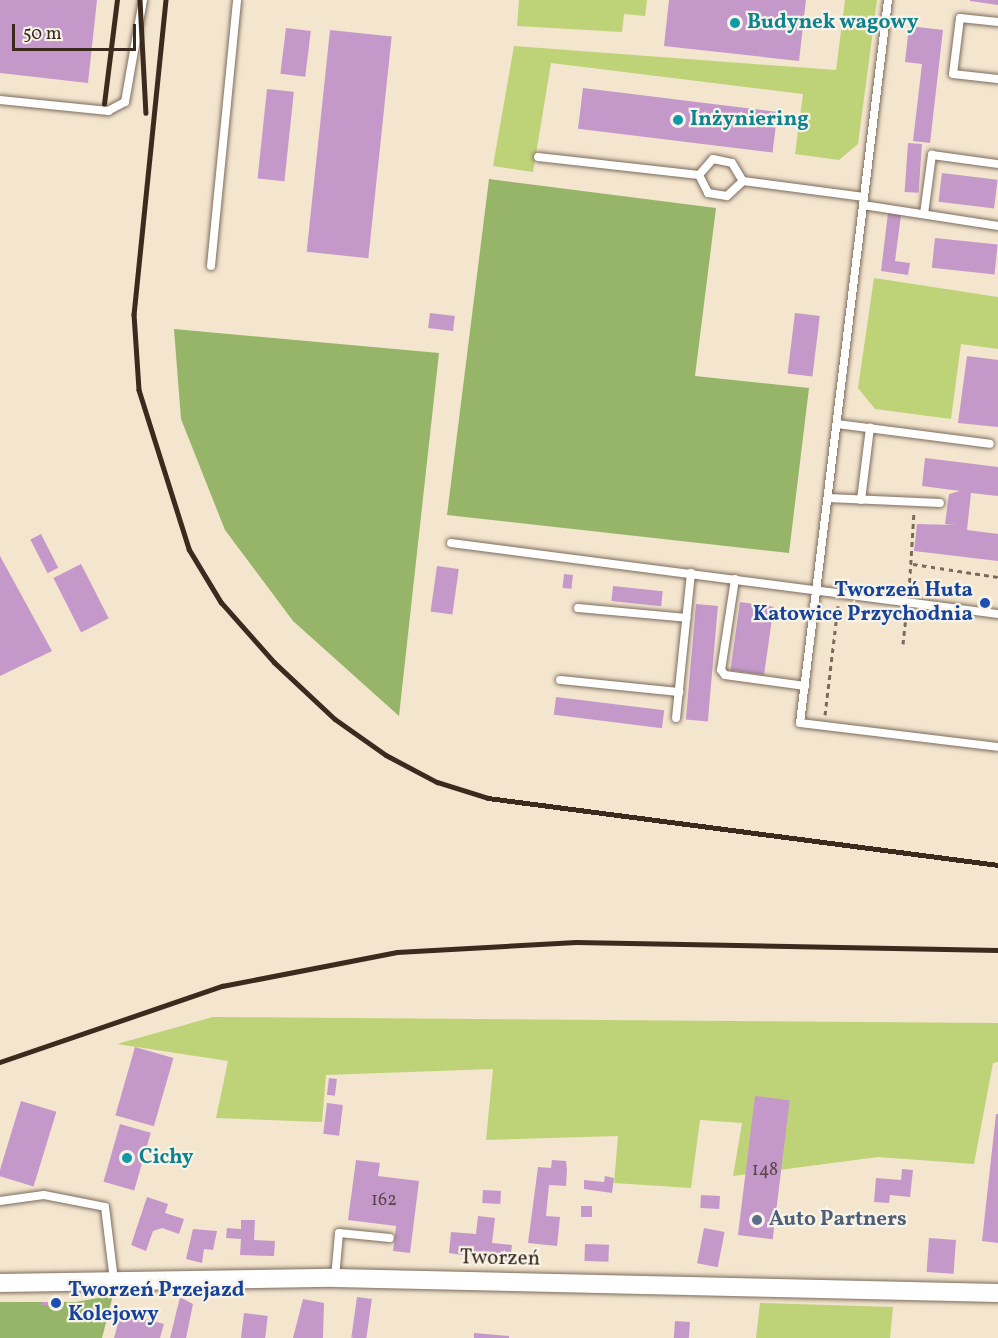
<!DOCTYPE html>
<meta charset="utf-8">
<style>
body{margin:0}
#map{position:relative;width:998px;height:1338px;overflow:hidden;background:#f4e5cf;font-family:Vollkorn,serif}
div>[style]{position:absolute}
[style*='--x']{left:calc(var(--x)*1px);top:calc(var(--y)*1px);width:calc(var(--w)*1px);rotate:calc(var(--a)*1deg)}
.green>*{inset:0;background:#bed377}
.forest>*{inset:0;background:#96b568}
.building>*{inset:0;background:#c499ca;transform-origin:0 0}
.path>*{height:3px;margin-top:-1.5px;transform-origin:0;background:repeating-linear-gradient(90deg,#7c6b5c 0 4.5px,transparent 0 9px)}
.roads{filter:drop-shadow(0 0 2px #7c6b5c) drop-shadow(0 0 2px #7c6b5c)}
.service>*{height:8px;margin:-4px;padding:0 4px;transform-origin:4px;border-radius:4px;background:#fff}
.tertiary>*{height:18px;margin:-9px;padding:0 9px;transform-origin:9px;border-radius:9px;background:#fff}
.rail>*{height:4.5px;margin:-2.25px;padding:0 2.25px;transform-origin:2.25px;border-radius:2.25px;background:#3b2a1e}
.dots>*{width:16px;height:16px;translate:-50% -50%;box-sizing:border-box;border:3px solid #f7f3e8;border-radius:50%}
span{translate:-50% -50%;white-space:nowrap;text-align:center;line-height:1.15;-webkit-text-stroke:4.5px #f7f3e8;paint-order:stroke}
.number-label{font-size:18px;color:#5d4649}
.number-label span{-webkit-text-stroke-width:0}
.culture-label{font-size:21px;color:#0d838f;font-weight:700}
.left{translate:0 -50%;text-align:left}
.transit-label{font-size:21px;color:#164399;font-weight:700}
.right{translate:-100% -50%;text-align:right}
.service-label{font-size:21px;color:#4e5e75;font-weight:700}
.street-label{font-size:21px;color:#3b2a1e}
.scale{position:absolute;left:12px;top:24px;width:124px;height:27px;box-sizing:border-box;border:3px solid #3b2a1e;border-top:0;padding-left:8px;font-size:18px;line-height:21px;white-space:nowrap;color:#3b2a1e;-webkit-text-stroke:4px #f7f3e8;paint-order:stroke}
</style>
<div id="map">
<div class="green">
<div style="clip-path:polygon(519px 0,647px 0,645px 16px,624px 14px,622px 32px,517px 26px)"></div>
<div style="clip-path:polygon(845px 0,877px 0,858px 144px,839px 160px,795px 154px,803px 94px,551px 63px,533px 172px,493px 166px,514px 46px,836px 70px)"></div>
<div style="clip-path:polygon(874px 278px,998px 297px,998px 349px,961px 344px,951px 419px,875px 409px,858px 388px)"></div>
<div style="clip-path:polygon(213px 1017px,998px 1023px,998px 1062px,993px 1063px,974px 1164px,878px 1157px,733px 1176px,742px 1123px,700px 1120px,691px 1188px,614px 1183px,618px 1136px,486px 1140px,493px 1069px,326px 1075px,322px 1122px,216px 1118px,228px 1061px,117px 1044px)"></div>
<div style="clip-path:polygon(760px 1303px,893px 1307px,890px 1338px,756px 1338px)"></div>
</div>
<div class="forest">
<div style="clip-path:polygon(489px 179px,716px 208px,695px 376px,809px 388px,789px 553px,447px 515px)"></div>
<div style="clip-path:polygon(174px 329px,439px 353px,399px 716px,293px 621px,225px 530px,181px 419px)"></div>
<div style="clip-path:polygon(113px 1295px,102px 1338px,0 1338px,0 1302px,76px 1302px)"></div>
</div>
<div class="building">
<div style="clip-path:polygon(0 0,97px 0,88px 83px,0 73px)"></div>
<div style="clip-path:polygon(669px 0,806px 0,799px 61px,664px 46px)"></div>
<div style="clip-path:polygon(970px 0,998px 0,998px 5px,970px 1px)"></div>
<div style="clip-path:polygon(909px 26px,943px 30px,930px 143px,913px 141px,922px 64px,905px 62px)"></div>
<div style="left:286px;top:28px;width:25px;height:46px;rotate:7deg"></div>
<div style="left:330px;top:30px;width:62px;height:223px;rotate:6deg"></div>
<div style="left:583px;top:88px;width:196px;height:41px;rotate:7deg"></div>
<div style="left:267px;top:89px;width:27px;height:90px;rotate:6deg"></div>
<div style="left:908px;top:143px;width:14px;height:49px;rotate:4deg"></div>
<div style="left:942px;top:173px;width:56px;height:29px;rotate:7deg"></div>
<div style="clip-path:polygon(888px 213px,901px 215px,895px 261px,910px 263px,908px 275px,881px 271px)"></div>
<div style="left:935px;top:238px;width:63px;height:30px;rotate:6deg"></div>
<div style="left:430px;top:313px;width:25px;height:15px;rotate:7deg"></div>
<div style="left:795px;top:313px;width:25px;height:61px;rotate:7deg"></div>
<div style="clip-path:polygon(967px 356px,998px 360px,998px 427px,958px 423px)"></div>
<div style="clip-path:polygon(925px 458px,998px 467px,998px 496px,971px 493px,967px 530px,998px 534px,998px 561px,914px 551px,917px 524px,956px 525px,945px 524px,949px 494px,960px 491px,922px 486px)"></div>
<div style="left:41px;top:534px;width:38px;height:12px;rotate:63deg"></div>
<div style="clip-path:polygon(0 556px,52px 651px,0 676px)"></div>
<div style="left:81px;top:564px;width:61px;height:31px;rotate:63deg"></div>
<div style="left:437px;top:566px;width:22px;height:46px;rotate:8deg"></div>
<div style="left:564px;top:574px;width:9px;height:14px;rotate:6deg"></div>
<div style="left:613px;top:586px;width:50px;height:15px;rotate:6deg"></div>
<div style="left:740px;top:602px;width:34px;height:69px;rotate:8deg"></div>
<div style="left:696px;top:604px;width:22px;height:116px;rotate:5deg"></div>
<div style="left:556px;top:697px;width:109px;height:18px;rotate:7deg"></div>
<div style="left:135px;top:1047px;width:40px;height:71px;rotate:16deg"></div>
<div style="left:329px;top:1078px;width:8px;height:17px;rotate:7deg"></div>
<div style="left:755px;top:1096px;width:35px;height:140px;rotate:7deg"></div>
<div style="left:21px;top:1101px;width:37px;height:78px;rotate:17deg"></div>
<div style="left:327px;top:1103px;width:16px;height:31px;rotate:7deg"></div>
<div style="clip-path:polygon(996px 1114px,998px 1114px,998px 1243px,982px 1241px)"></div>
<div style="left:120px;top:1124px;width:32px;height:60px;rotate:16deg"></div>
<div style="clip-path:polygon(356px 1160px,380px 1163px,378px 1176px,419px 1181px,410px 1253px,393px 1251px,396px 1226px,348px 1220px)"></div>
<div style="clip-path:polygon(552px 1160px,566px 1161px,567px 1170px,566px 1186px,549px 1185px,546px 1216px,560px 1217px,557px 1246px,528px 1243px,538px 1167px,551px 1168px)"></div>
<div style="clip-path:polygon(902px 1169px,913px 1170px,910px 1197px,890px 1195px,889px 1203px,874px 1202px,876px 1178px,901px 1180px)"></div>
<div style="clip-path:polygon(605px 1176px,614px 1178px,612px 1193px,584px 1189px,584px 1180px,604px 1182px)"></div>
<div style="left:483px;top:1190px;width:18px;height:13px;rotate:3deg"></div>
<div style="left:701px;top:1195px;width:19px;height:13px;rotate:3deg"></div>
<div style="clip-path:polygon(147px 1197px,168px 1204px,165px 1213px,184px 1219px,179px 1234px,162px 1228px,153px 1231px,146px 1251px,131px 1245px)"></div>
<div style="left:581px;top:1206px;width:11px;height:11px"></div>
<div style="clip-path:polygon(478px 1216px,495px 1218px,492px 1243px,512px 1245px,510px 1262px,449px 1253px,451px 1232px,476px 1234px)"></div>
<div style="clip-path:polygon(241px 1220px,255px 1220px,254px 1240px,275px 1241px,274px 1256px,240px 1255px,241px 1239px,226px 1238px,227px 1228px,241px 1229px)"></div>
<div style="left:704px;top:1228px;width:21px;height:36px;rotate:11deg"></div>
<div style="clip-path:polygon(193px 1229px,217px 1231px,213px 1250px,204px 1249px,202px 1263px,186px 1259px)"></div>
<div style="left:929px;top:1238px;width:27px;height:34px;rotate:4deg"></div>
<div style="left:585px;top:1244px;width:24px;height:17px;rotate:2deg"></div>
<div style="clip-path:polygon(180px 1297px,193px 1304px,186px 1338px,170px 1338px)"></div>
<div style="left:357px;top:1297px;width:15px;height:41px;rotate:8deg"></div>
<div style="clip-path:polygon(303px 1299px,324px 1303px,323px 1338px,293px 1338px)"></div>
<div style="left:42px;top:1302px;width:12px;height:3px"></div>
<div style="clip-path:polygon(121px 1312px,164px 1324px,160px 1338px,114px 1338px)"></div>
<div style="left:244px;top:1313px;width:24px;height:25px;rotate:7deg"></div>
<div style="left:675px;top:1321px;width:15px;height:17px;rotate:4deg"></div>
<div style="clip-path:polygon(474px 1333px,509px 1336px,509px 1338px,474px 1338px)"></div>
</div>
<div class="path">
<div style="--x:913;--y:564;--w:86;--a:8.7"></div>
<div style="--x:909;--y:591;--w:79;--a:-86.4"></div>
<div style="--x:903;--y:644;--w:31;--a:-84"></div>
<div style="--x:825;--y:715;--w:110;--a:-83.2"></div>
</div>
<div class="roads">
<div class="service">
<div style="--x:888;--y:0;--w:728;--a:96.94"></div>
<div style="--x:800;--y:723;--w:199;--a:6.9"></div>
<div style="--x:998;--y:22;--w:38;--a:-174"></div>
<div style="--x:960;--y:18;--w:56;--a:97.1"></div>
<div style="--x:953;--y:74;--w:45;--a:6.3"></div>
<div style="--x:0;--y:100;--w:109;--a:5.8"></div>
<div style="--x:108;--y:111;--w:19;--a:-28"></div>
<div style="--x:125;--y:102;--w:104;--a:-80"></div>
<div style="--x:538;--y:157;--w:162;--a:6.4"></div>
<div style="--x:699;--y:175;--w:21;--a:-49"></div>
<div style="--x:713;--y:159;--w:19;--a:12"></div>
<div style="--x:732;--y:163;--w:21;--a:59"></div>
<div style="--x:743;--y:181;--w:122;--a:7.5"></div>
<div style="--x:699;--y:175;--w:20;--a:63"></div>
<div style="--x:708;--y:193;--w:19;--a:9"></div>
<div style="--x:727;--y:196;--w:22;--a:-43"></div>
<div style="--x:863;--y:205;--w:137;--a:8.8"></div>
<div style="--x:924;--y:214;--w:60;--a:-82.3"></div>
<div style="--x:932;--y:155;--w:67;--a:7.8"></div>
<div style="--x:211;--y:266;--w:267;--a:-84.4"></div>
<div style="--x:837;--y:424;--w:154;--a:7.4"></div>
<div style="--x:828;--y:498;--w:112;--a:2.6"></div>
<div style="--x:861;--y:500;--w:73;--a:-82.9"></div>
<div style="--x:451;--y:543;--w:552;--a:7.4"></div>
<div style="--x:735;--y:579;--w:92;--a:98.7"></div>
<div style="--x:721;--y:670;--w:6;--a:51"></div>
<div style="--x:725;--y:675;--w:81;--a:7.8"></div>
<div style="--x:578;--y:608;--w:109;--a:5.2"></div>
<div style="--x:560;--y:680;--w:120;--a:5.8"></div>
<div style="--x:676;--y:718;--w:146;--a:-84.1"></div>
<div style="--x:0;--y:1201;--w:44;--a:-7.8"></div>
<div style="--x:44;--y:1195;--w:62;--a:11.1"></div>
<div style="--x:105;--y:1207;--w:74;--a:83"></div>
<div style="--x:335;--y:1278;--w:45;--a:-84.9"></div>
<div style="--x:339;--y:1233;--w:51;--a:5.6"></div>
</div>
<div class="tertiary">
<div style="--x:0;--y:1283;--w:335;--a:-0.9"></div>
<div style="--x:335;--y:1278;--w:663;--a:1.3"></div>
</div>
</div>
<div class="rail">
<div style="--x:140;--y:0;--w:113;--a:87"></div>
<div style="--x:166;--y:0;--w:316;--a:95.8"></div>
<div style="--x:134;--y:314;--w:76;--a:86.2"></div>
<div style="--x:139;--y:390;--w:167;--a:72.5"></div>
<div style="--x:189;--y:549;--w:62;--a:58.9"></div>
<div style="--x:221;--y:602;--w:80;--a:48.5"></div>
<div style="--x:274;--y:662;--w:83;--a:43.1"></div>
<div style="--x:335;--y:719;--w:62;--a:35.2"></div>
<div style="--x:386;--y:755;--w:58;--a:27.9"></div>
<div style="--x:437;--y:782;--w:53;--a:17.4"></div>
<div style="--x:488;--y:798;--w:514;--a:7.48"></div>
<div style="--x:104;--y:104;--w:105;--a:-82.9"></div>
<div style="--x:0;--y:1062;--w:235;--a:-18.9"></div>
<div style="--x:222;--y:986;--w:178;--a:-11"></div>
<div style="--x:397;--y:952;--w:179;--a:-3.2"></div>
<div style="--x:576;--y:942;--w:422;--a:1.1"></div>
</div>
<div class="dots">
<div style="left:735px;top:23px;background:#0f9aa8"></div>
<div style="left:678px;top:120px;background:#0f9aa8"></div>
<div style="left:985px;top:603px;background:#1a4fb4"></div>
<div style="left:127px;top:1158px;background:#0f9aa8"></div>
<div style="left:757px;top:1220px;background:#5c6f8a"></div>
<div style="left:56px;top:1303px;background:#1a4fb4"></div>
</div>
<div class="number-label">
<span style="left:765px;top:1171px">148</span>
<span style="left:384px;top:1201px">162</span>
</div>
<div class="culture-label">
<span class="left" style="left:747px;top:23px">Budynek wagowy</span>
<span class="left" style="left:690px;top:120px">Inżyniering</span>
<span class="left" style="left:139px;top:1158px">Cichy</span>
</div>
<div class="transit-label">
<span class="right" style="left:973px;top:603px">Tworzeń Huta<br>Katowice Przychodnia</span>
<span class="left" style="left:68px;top:1303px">Tworzeń Przejazd<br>Kolejowy</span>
</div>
<div class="service-label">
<span class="left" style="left:769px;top:1220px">Auto Partners</span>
</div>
<div class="street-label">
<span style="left:500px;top:1259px;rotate:1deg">Tworzeń</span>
</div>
<div class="scale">50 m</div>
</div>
